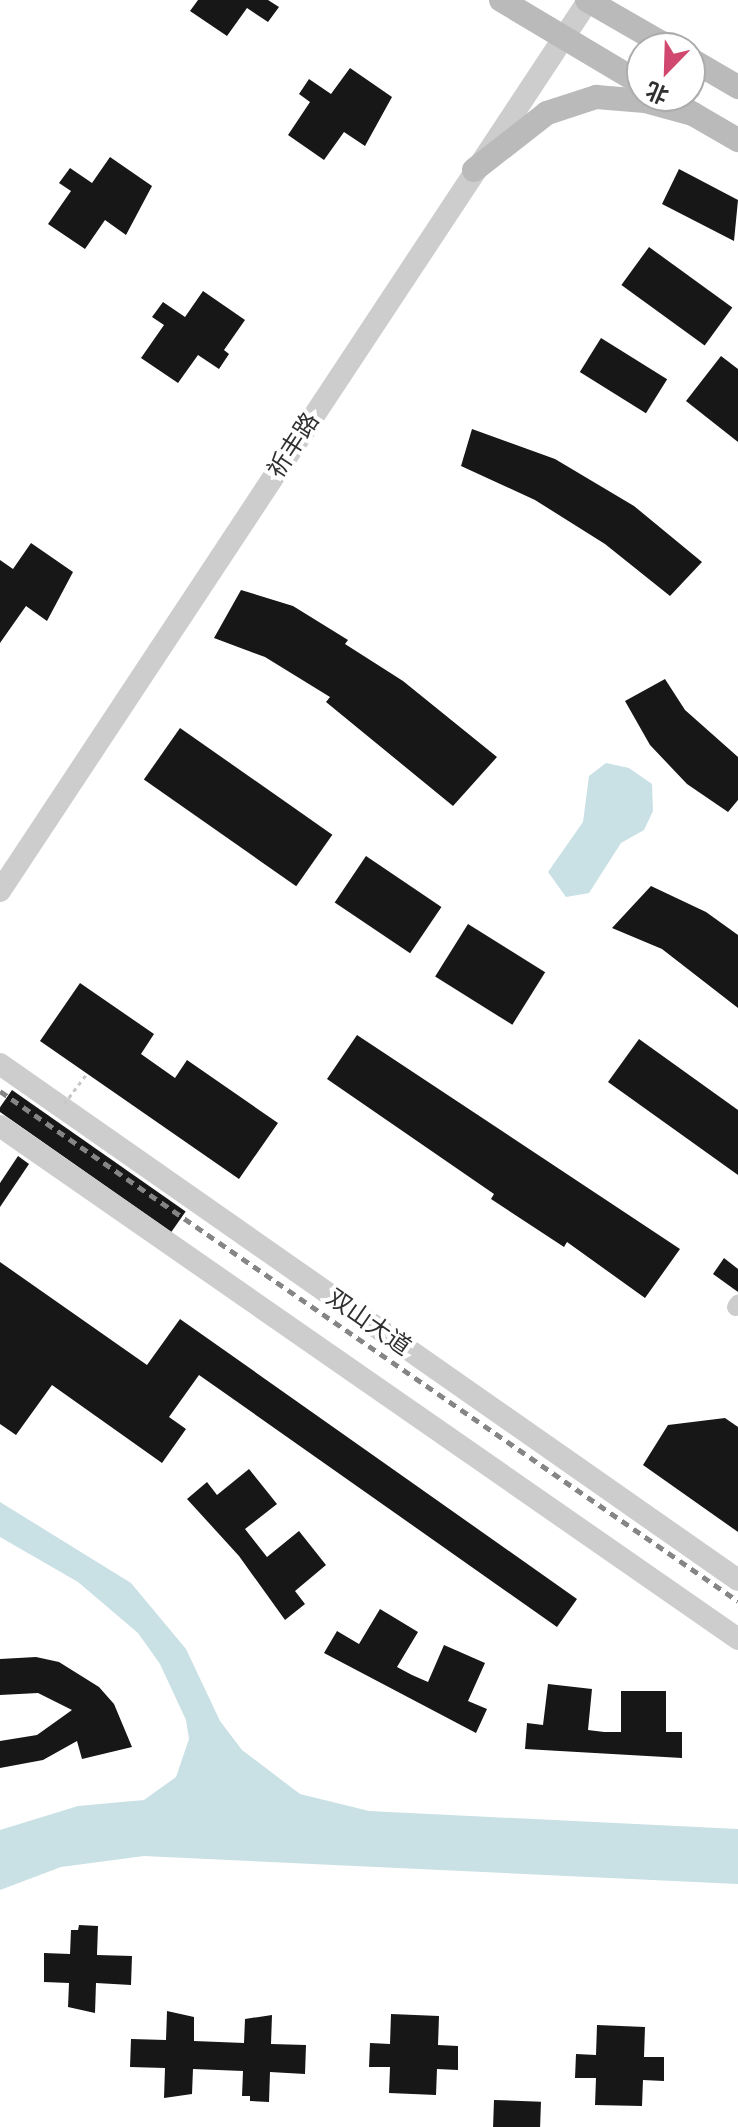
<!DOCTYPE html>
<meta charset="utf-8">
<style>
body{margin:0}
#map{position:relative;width:738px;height:2127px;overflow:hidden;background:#fff;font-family:"DM Sans","Noto Sans SC",sans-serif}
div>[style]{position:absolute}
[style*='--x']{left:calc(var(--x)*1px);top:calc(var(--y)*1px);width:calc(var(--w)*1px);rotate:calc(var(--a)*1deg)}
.water>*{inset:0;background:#c9e0e5}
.building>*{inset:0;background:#171717;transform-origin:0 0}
.minor>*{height:18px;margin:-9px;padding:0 9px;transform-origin:9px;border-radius:9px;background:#cdcdcd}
.tertiary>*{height:22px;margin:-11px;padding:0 11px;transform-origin:11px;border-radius:11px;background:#cdcdcd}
.secondary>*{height:24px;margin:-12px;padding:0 12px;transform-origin:12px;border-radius:12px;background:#bababa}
.rail>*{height:5px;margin-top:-2.5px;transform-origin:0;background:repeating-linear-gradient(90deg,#858585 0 8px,transparent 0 14px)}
.path-bridge>*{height:3px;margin-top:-1.5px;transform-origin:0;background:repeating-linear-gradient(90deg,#c7c7c7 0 4px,transparent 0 8px)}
span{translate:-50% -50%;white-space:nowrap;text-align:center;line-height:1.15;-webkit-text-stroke:8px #fff;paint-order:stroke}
.street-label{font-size:24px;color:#303030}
.north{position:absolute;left:626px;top:32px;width:80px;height:80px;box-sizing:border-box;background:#fff;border:2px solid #acacac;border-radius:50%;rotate:203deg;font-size:22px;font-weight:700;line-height:32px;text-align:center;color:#303030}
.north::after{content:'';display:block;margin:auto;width:28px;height:36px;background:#d1486f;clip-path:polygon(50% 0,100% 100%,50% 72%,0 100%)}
</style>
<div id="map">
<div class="water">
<div style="clip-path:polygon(606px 763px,629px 768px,652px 784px,653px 811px,644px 830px,621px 843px,589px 893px,566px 897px,548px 872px,583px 822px,589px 776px)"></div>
<div style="clip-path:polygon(0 1502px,131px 1583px,186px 1649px,220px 1721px,242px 1750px,300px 1794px,369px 1811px,738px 1829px,738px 1884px,144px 1856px,61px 1867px,0 1890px,0 1830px,78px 1806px,144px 1800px,176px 1777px,189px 1739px,186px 1720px,160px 1664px,138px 1633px,78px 1582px,0 1537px)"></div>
</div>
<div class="building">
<div style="clip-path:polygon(198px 0,268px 0,279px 7px,268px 22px,247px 8px,227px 36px,190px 11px)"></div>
<div style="clip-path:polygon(350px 68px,392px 97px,365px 146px,344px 132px,324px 160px,288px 135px,310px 102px,299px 94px,309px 79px,331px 94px)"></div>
<div style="clip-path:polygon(110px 157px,152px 186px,126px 235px,105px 220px,85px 249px,48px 224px,71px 191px,59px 183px,70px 168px,92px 183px)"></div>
<div style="clip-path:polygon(679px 169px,738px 200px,734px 241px,662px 204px)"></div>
<div style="left:649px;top:247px;width:103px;height:47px;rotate:36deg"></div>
<div style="clip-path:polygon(203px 291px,245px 320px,224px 350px,229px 354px,219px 369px,198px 355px,178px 383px,141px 358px,164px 325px,152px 317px,163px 302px,185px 317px)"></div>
<div style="left:601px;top:338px;width:78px;height:40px;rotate:32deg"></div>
<div style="clip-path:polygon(721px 356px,738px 369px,738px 442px,686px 401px)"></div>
<div style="clip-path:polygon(472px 429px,555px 459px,634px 506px,702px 562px,670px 596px,605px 544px,535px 500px,461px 466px)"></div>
<div style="clip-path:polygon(31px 543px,73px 572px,47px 621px,26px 606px,0 643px,0 560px,13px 569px)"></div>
<div style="clip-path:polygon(241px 590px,293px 606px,348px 640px,345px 644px,403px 681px,497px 757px,453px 806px,326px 702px,330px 697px,265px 657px,214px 638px)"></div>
<div style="clip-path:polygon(665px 679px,685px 710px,738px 757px,738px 800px,728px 812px,687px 784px,650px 745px,625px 701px)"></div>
<div style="left:180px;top:728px;width:186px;height:63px;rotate:35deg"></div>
<div style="left:366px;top:856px;width:91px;height:56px;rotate:34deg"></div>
<div style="clip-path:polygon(651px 886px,706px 912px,738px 935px,738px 1008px,662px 949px,612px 928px)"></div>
<div style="left:468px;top:924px;width:91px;height:62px;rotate:32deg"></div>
<div style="clip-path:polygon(80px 983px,154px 1034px,141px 1054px,175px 1078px,187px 1060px,278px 1123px,239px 1179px,40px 1041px)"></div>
<div style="clip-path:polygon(357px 1035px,680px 1249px,645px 1298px,567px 1242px,564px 1247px,491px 1199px,494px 1194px,327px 1079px)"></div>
<div style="clip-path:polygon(639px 1039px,738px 1110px,738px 1175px,608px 1082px)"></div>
<div style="left:12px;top:1090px;width:212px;height:25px;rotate:35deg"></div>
<div style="clip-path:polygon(18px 1156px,29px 1164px,0 1207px,0 1183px)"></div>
<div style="clip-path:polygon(724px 1258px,738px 1269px,738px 1292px,713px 1274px)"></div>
<div style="clip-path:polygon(0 1262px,147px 1365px,180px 1319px,577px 1599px,557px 1627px,199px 1375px,169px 1417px,186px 1429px,162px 1463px,52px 1385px,16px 1435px,0 1424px)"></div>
<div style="clip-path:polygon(725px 1418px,738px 1427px,738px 1532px,643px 1465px,668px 1425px)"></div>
<div style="clip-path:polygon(249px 1469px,277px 1504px,245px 1529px,267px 1557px,299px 1531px,326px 1565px,295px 1591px,305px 1604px,285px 1620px,239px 1556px,187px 1499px,207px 1482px,217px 1495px)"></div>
<div style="clip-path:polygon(380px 1609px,418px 1632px,397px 1667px,412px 1675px,428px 1682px,444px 1645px,485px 1663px,468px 1701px,487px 1709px,476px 1733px,324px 1653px,337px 1631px,359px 1644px)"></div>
<div style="clip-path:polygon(36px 1657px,59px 1662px,99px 1687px,114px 1704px,132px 1747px,82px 1759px,77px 1741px,43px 1760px,0 1768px,0 1741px,37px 1735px,72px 1710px,38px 1693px,0 1695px,0 1659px)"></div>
<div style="clip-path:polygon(548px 1684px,592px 1689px,588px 1730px,604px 1732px,621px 1732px,621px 1691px,666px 1691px,666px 1732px,682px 1732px,682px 1758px,525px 1749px,527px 1723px,543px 1725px)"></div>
<div style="clip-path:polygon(79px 1925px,98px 1926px,97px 1955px,132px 1956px,131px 1985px,96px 1983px,95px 2013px,68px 2007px,69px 1983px,44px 1982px,44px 1953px,70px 1954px,71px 1930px,78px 1930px)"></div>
<div style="clip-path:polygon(167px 2011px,194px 2017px,194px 2041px,244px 2043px,245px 2019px,272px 2015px,271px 2044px,306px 2045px,305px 2074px,270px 2072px,269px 2102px,250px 2101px,250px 2096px,242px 2096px,243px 2071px,193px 2069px,192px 2094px,164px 2098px,165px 2068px,130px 2067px,131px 2039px,166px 2040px)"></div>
<div style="clip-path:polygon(391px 2014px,439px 2016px,438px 2045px,458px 2046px,458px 2070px,437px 2069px,436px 2095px,389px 2093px,390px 2067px,369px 2067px,370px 2043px,390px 2044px)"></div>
<div style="clip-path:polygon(597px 2025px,645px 2027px,644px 2057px,664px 2057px,664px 2081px,643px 2080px,642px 2106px,595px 2105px,596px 2078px,575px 2078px,576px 2054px,596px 2055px)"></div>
<div style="left:494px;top:2100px;width:47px;height:27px;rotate:2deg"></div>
</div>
<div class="minor">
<div style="--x:736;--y:1307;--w:4;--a:-56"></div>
</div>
<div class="tertiary">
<div style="--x:0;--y:891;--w:1067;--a:-56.55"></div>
<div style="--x:0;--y:1064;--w:900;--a:34.96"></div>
<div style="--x:0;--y:1126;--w:899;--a:34.8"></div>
</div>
<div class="secondary">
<div style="--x:501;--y:0;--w:164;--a:30.8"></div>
<div style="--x:587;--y:0;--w:96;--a:30"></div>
<div style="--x:690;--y:59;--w:56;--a:30.3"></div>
<div style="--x:681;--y:107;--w:66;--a:30.1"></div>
<div style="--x:474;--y:170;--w:93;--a:-38"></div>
<div style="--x:547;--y:113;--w:52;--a:-18.1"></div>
<div style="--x:596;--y:97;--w:49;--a:4.7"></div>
<div style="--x:645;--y:101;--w:50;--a:15.2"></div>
</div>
<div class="rail">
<div style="--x:0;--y:1091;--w:897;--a:34.65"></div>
</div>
<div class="path-bridge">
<div style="--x:64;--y:1104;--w:38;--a:-53"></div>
</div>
<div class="street-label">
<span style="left:293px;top:445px;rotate:-57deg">祈丰路</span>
<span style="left:369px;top:1322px;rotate:35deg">双山大道</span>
</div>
<div class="north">北</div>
</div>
